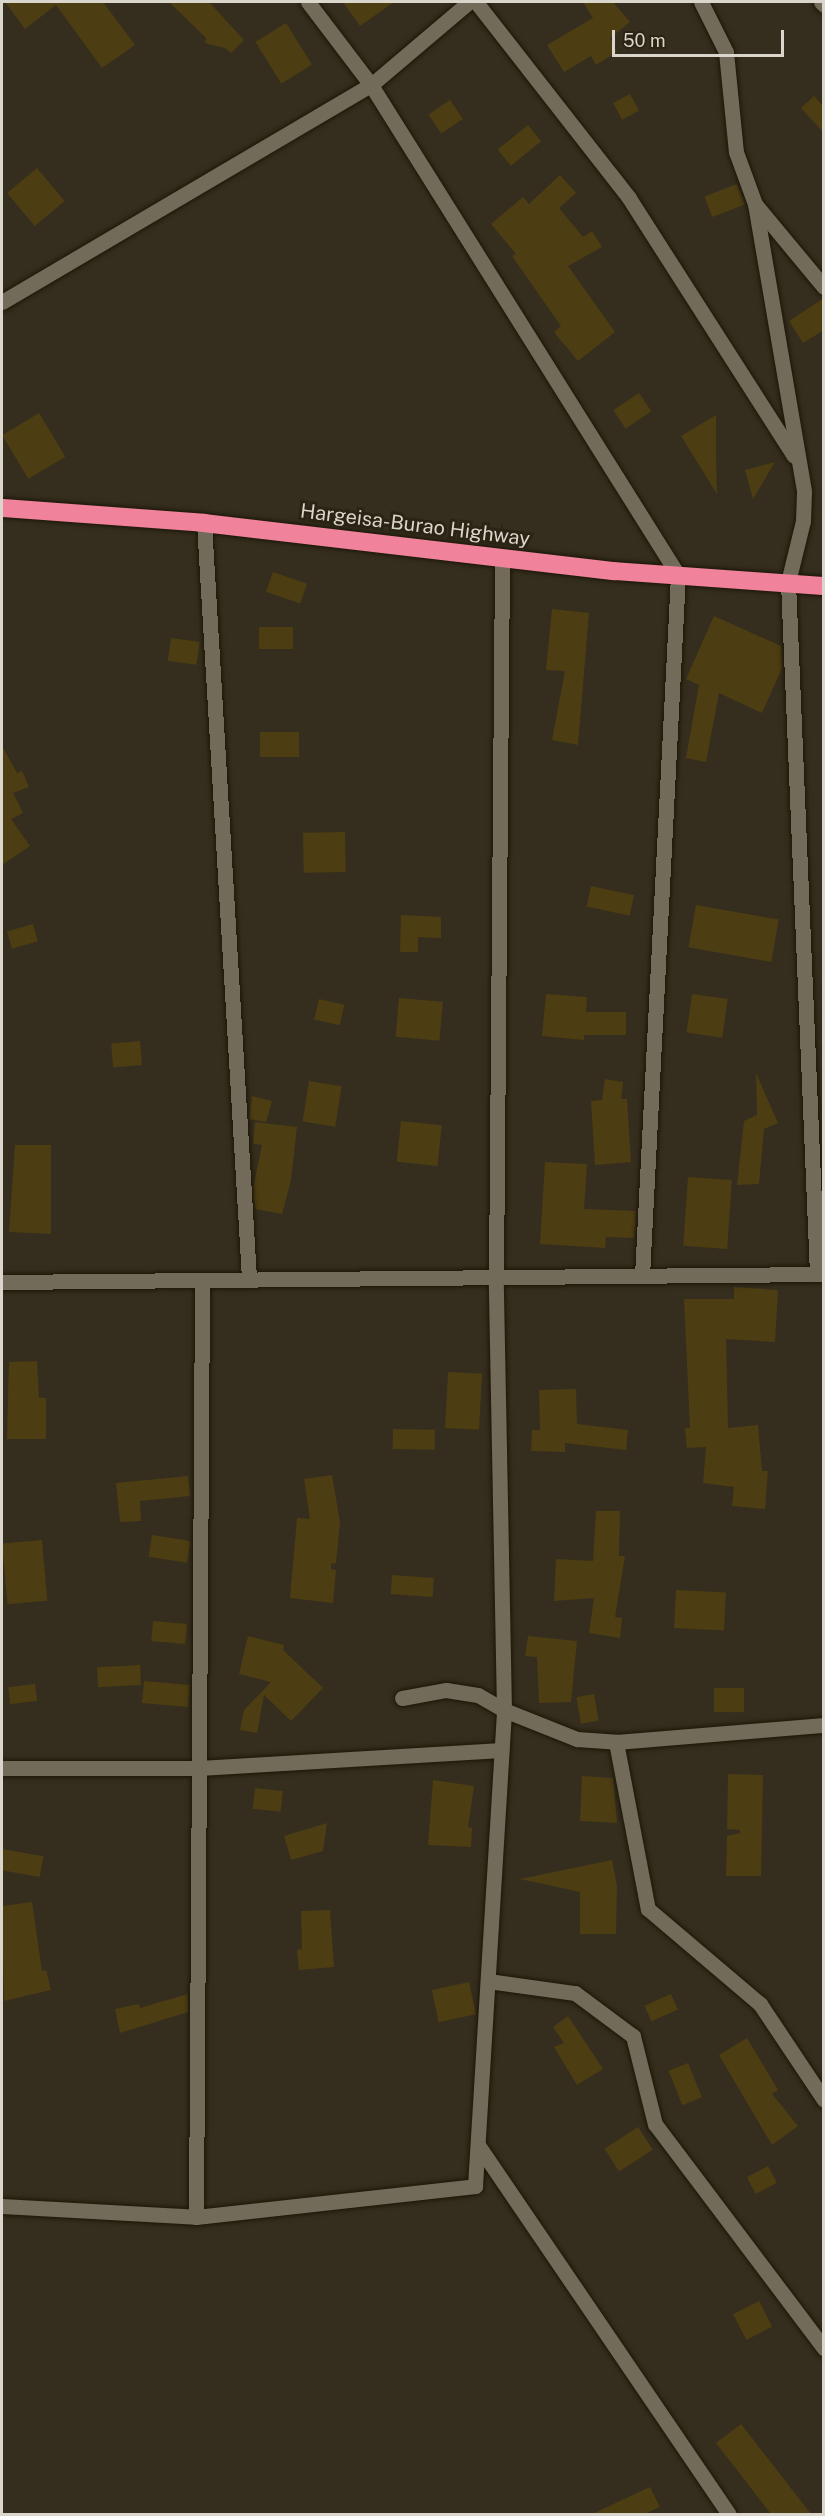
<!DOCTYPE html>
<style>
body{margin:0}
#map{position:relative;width:825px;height:2516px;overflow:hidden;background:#352e1e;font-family:"Public Sans",sans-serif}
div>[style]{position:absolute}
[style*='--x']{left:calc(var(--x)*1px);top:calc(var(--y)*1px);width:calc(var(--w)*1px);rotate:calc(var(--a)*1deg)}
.building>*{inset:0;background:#4c3d13;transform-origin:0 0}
.roads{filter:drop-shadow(0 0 2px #1c1607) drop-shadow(0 0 2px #1c1607)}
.minor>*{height:15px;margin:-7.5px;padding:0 7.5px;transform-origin:7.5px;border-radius:7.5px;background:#726b59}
.highway>*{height:18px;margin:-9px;padding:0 9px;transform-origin:9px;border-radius:9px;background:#f1829b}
span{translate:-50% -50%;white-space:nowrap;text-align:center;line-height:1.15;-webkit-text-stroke:6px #2b2415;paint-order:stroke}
.street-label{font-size:20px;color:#dad6cc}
.frame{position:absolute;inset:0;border:3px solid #dad6cc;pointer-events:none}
.scale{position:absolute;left:612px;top:30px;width:172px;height:27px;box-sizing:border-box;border:3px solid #dad6cc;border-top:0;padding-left:8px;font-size:18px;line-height:21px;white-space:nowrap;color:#dad6cc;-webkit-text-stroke:4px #2b2415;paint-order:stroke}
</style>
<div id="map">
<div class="building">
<div style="clip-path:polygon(5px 2px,103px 2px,135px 45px,102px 68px,56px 5px,25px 29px)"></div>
<div style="clip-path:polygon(169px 2px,209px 2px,244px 40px,231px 53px,225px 48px,205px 43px,206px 38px)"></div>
<div style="clip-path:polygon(343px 2px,394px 2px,360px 26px)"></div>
<div style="clip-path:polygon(583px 2px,613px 2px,630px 22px,610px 38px,617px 52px,596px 65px,591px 56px,564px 72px,547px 45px,593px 18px)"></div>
<div style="left:286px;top:23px;width:49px;height:36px;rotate:58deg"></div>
<div style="left:630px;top:94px;width:19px;height:19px;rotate:62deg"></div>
<div style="clip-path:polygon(814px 96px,824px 107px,824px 133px,801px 108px)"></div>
<div style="left:450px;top:100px;width:23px;height:26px;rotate:56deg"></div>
<div style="left:528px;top:125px;width:21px;height:39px;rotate:51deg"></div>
<div style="left:37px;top:168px;width:43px;height:39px;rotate:50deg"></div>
<div style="clip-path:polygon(560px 175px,576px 193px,559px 208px,583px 237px,592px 231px,602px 247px,568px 266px,615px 332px,578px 361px,554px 332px,561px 326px,512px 256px,516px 254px,491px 224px,523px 197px,529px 204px)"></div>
<div style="left:737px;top:184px;width:22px;height:35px;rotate:69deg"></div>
<div style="clip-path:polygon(824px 298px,824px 330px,803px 343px,789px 321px)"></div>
<div style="left:639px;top:393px;width:22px;height:31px;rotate:56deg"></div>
<div style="left:39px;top:413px;width:51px;height:43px;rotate:59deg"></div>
<div style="clip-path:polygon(716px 415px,716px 453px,717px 494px,681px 436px)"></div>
<div style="clip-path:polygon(775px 462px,753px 499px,745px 470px)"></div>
<div style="left:273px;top:572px;width:36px;height:21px;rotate:19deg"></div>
<div style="clip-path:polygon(552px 609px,589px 613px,578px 745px,552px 740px,565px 671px,546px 670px)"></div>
<div style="clip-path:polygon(714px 616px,781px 646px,782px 668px,762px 713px,719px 693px,706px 762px,686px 758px,699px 685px,686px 679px)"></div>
<div style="left:259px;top:627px;width:34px;height:22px"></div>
<div style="left:171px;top:638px;width:29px;height:23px;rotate:8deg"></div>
<div style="left:260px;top:732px;width:39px;height:25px"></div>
<div style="clip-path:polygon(2px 746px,17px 773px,22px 771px,29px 787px,13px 793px,23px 813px,11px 819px,30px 846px,2px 865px)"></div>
<div style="left:345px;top:832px;width:40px;height:42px;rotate:89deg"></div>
<div style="left:591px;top:886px;width:44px;height:21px;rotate:12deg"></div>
<div style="left:696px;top:905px;width:84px;height:43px;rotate:10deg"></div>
<div style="clip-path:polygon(401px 915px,441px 917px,441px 938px,418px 937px,418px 952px,400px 952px)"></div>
<div style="left:33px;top:924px;width:18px;height:27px;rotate:74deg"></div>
<div style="clip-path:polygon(546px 994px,587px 997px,586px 1012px,626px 1012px,626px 1035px,584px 1035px,584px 1040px,542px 1036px)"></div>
<div style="left:692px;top:994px;width:36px;height:39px;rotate:8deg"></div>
<div style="left:399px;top:998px;width:44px;height:39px;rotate:5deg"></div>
<div style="left:319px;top:999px;width:26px;height:21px;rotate:13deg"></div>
<div style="left:140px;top:1041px;width:24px;height:29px;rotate:85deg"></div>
<div style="clip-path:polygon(756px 1073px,778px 1123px,764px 1129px,759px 1184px,737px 1185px,744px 1121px,757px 1115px)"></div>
<div style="clip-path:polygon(605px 1079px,623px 1082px,621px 1099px,627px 1099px,631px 1162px,595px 1165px,591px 1101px,602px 1100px)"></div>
<div style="left:309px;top:1081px;width:33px;height:41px;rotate:9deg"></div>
<div style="clip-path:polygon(252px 1096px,272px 1101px,266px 1122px,249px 1119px)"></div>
<div style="left:401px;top:1121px;width:41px;height:41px;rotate:6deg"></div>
<div style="clip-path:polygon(255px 1122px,297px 1127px,291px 1180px,282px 1214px,255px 1209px,253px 1189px,262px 1145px,253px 1144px)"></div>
<div style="clip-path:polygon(15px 1145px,51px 1145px,51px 1234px,9px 1232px)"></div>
<div style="clip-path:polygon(545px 1162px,587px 1164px,584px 1209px,636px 1211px,634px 1238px,606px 1237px,605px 1248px,540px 1244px)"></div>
<div style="left:688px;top:1177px;width:44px;height:69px;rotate:4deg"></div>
<div style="clip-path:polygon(734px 1287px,778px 1290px,775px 1342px,726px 1339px,728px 1428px,758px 1425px,762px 1471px,768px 1471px,765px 1509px,732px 1506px,734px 1487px,703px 1483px,706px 1447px,687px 1448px,685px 1428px,690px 1428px,684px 1299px,734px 1299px)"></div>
<div style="clip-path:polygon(37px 1361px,39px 1398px,46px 1398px,46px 1439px,7px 1439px,9px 1362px)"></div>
<div style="left:448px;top:1372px;width:34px;height:56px;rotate:3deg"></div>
<div style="clip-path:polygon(576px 1389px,577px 1424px,628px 1430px,626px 1450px,565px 1443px,565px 1452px,531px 1451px,532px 1430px,540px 1430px,539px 1390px)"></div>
<div style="left:393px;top:1429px;width:42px;height:20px;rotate:1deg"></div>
<div style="clip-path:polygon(332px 1475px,340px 1522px,336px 1563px,331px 1564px,331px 1569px,336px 1570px,333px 1603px,290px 1598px,297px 1518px,310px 1519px,304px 1479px)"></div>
<div style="clip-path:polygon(188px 1476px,190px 1496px,140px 1501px,141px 1521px,120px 1522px,116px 1483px)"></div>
<div style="clip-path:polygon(596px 1511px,620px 1511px,619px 1556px,625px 1556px,615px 1617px,622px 1618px,620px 1638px,589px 1633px,594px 1598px,554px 1601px,556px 1559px,593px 1561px)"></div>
<div style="left:152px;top:1535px;width:39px;height:22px;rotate:9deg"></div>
<div style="left:42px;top:1540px;width:61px;height:40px;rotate:85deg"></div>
<div style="left:392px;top:1575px;width:42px;height:19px;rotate:4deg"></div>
<div style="left:676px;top:1590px;width:50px;height:38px;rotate:3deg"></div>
<div style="left:153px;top:1621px;width:34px;height:20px;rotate:5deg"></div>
<div style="clip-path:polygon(248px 1636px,284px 1645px,283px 1650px,323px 1688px,291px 1721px,264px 1695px,257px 1733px,240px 1730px,244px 1710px,271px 1682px,239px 1674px)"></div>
<div style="clip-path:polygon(528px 1636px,577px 1641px,571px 1702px,539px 1703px,537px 1657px,525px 1656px)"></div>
<div style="left:140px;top:1665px;width:20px;height:43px;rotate:87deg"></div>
<div style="left:144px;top:1681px;width:46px;height:22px;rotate:5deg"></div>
<div style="left:35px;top:1684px;width:17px;height:27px;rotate:83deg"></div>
<div style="left:714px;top:1688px;width:30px;height:24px"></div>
<div style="left:594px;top:1694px;width:27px;height:18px;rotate:80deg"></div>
<div style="clip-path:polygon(728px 1774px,763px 1775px,761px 1876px,726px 1876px,727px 1836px,740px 1833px,740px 1830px,727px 1829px)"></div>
<div style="clip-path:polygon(582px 1776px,613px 1778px,617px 1823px,580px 1821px)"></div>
<div style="clip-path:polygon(433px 1780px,474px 1786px,468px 1827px,472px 1828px,471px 1847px,428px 1845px)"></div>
<div style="left:255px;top:1788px;width:28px;height:21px;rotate:6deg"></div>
<div style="clip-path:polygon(327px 1823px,323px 1851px,291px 1860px,284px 1836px)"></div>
<div style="left:2px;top:1849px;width:42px;height:21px;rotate:10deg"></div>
<div style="clip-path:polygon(612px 1860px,617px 1886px,616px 1934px,580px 1934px,580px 1892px,520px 1879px)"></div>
<div style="clip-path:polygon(32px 1902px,42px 1971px,46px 1970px,51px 1990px,4px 2001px,2px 1906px)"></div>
<div style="clip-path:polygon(330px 1910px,334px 1967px,299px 1970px,297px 1950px,302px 1949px,301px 1911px)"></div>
<div style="left:469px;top:1982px;width:33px;height:38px;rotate:78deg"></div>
<div style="clip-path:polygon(188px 1994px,188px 2012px,120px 2033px,115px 2009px,139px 2004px,140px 2008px)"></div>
<div style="left:671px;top:1994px;width:17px;height:29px;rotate:66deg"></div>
<div style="clip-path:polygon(568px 2016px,603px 2069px,577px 2085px,554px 2047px,564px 2043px,553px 2027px)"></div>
<div style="clip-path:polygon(747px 2038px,778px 2090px,772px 2094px,798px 2126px,772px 2145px,719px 2055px)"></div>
<div style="left:688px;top:2063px;width:37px;height:21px;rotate:68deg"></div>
<div style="left:638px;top:2127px;width:27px;height:40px;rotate:57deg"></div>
<div style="left:768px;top:2166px;width:19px;height:24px;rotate:62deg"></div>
<div style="left:759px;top:2301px;width:29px;height:29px;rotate:63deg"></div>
<div style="clip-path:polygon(741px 2424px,811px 2514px,771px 2514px,716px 2443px)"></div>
<div style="clip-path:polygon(650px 2487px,660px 2507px,644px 2514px,592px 2514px)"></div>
</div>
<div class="roads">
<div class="minor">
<div style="--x:308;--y:2;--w:104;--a:52.8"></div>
<div style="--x:371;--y:85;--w:578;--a:57.93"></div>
<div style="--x:678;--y:575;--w:702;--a:92.94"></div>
<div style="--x:476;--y:2;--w:249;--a:52"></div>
<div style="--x:629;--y:198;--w:306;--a:57.4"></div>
<div style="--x:701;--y:2;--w:56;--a:63.4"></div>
<div style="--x:726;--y:52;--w:100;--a:84.3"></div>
<div style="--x:736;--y:152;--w:55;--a:69.9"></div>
<div style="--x:755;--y:204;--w:292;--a:80.3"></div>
<div style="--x:804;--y:492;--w:29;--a:92"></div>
<div style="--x:803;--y:521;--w:63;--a:103.8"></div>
<div style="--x:788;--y:582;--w:693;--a:87.6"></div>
<div style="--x:821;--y:2;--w:4;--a:45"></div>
<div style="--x:755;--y:204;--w:108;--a:50.3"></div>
<div style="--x:2;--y:302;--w:428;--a:-30.5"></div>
<div style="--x:371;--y:85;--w:128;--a:-40.3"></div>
<div style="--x:204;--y:523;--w:757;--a:86.59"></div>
<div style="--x:2;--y:1282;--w:822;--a:-0.56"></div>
<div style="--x:402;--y:1698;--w:45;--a:-10.3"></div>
<div style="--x:446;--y:1690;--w:32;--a:9"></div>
<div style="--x:478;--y:1695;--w:30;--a:30"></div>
<div style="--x:504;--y:1710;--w:79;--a:21.7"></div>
<div style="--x:577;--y:1739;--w:39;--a:4"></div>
<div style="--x:616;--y:1742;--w:209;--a:-4.7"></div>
<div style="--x:616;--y:1742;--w:170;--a:79.2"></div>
<div style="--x:648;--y:1909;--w:147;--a:40.3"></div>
<div style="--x:760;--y:2004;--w:115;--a:56.3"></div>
<div style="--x:2;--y:1768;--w:197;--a:0"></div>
<div style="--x:199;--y:1768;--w:303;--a:-3.4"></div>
<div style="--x:488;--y:1981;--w:88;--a:7.9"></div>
<div style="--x:575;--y:1993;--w:72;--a:36.6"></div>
<div style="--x:633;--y:2036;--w:91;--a:76"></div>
<div style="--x:655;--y:2124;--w:281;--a:53"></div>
<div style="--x:478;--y:2145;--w:446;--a:55.8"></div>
<div style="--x:2;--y:2206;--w:194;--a:3.2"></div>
<div style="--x:196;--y:2217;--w:281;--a:-6.3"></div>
<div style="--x:475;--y:2186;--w:477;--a:-86.5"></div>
<div style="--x:504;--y:1710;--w:433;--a:-91.1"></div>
<div style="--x:496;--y:1277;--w:720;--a:-89.52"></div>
<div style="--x:196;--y:2217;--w:937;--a:-89.63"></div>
</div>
<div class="highway">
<div style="--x:2;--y:508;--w:203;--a:4.2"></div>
<div style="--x:204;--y:523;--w:413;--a:6.7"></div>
<div style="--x:614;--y:571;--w:211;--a:4.1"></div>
</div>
</div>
<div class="street-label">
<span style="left:415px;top:525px;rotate:7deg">Hargeisa-Burao Highway</span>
</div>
<div class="frame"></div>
<div class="scale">50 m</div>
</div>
